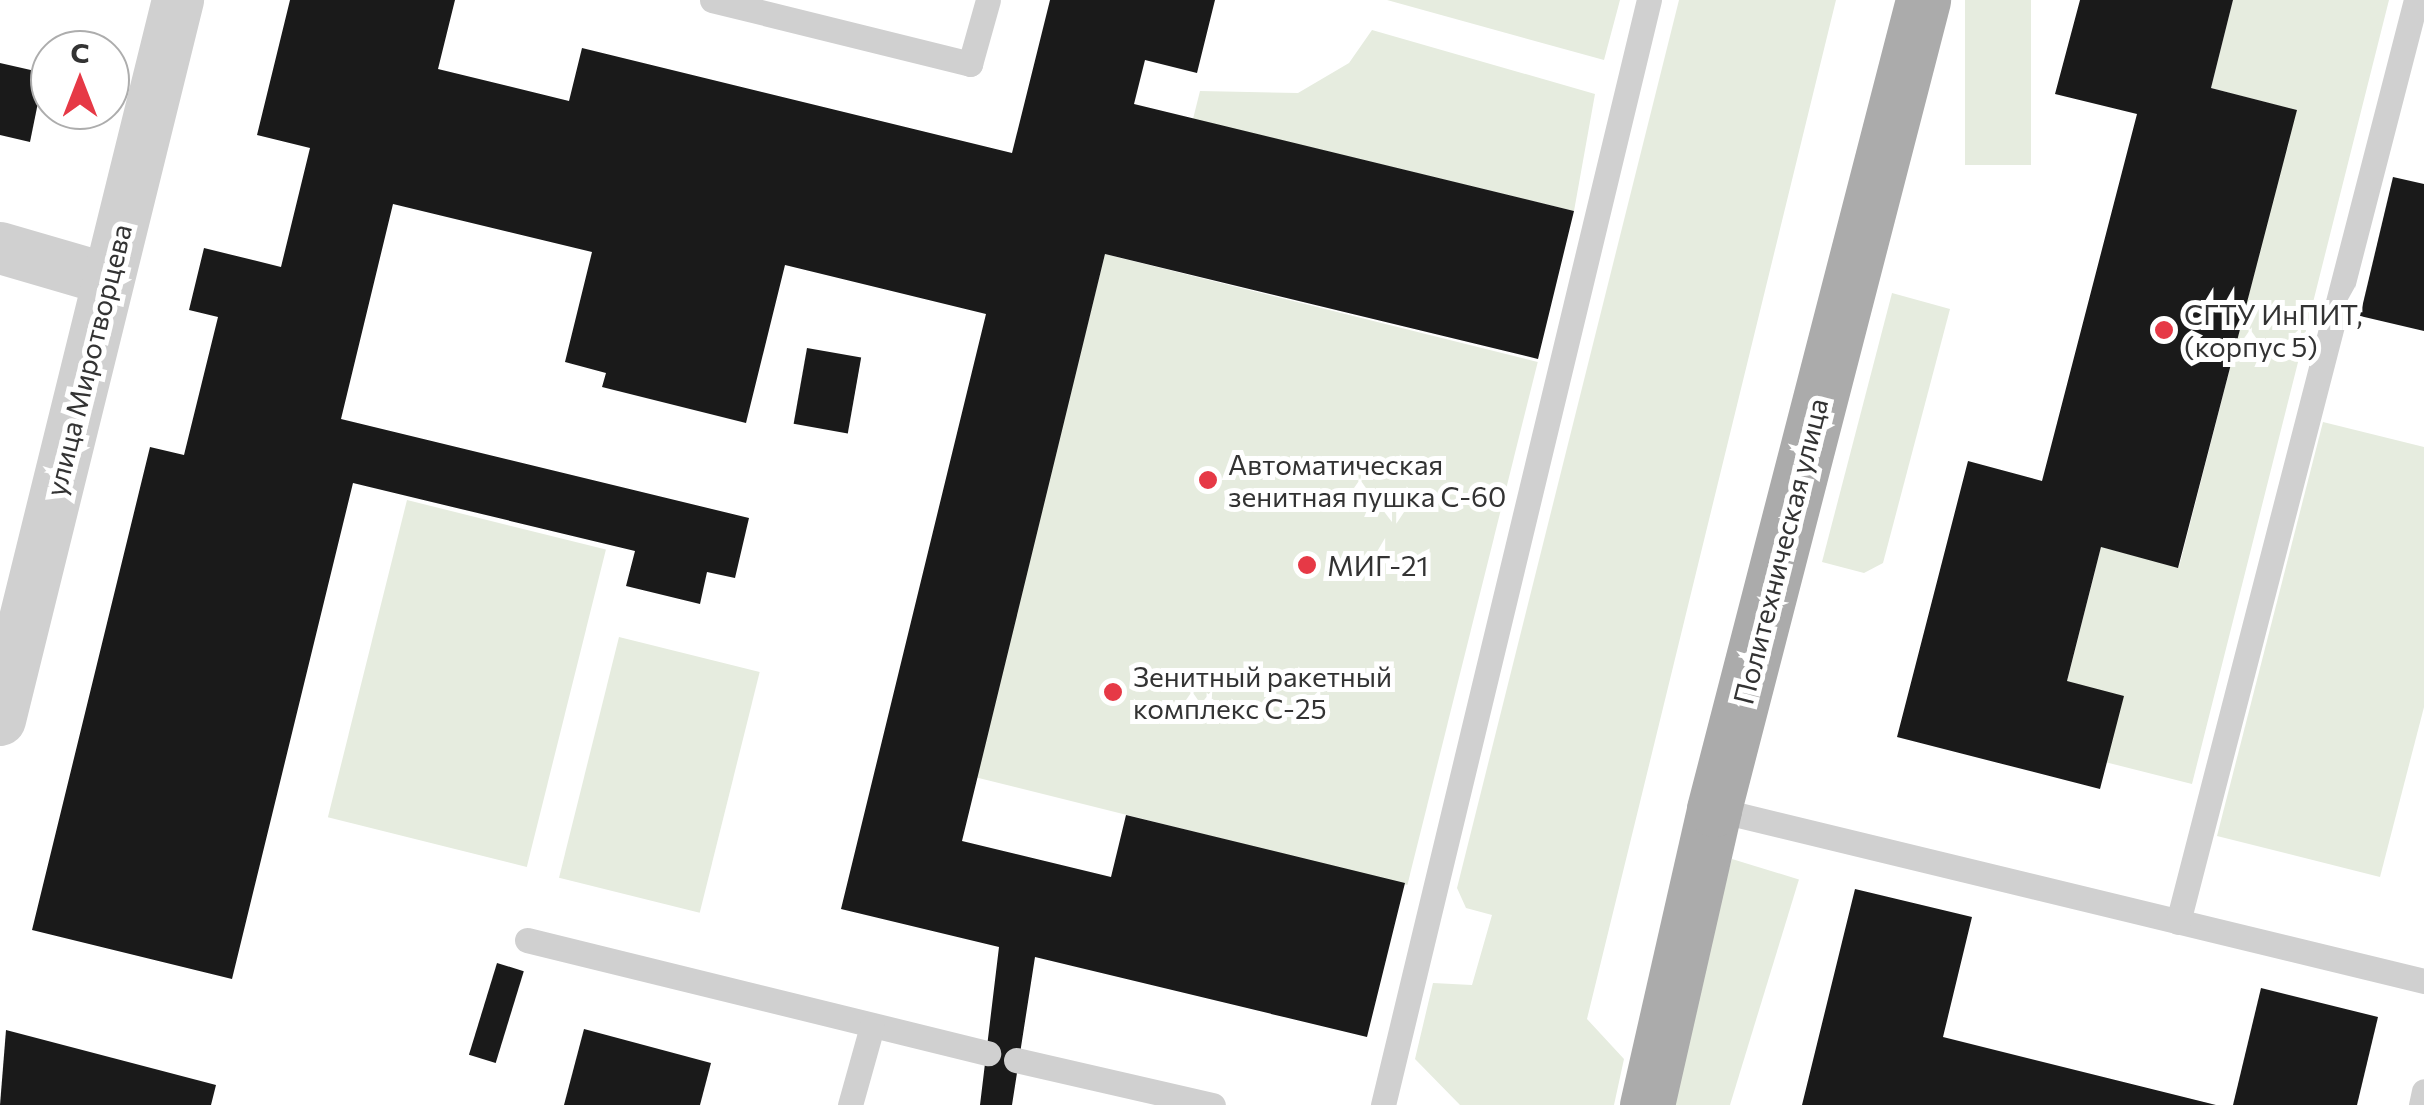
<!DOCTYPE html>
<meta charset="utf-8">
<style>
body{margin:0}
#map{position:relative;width:2424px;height:1105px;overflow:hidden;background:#fff;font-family:Commissioner,sans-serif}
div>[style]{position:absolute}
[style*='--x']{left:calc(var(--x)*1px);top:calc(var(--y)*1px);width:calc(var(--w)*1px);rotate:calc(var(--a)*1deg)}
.green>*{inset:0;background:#e6ecdf;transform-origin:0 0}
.building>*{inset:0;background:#1a1a1a;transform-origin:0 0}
.service>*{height:25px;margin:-12.5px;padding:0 12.5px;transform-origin:12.5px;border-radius:12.5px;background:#d0d0d0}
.minor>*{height:52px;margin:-26px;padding:0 26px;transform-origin:26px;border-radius:26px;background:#d0d0d0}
.primary>*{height:55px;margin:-27.5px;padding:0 27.5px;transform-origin:27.5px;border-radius:27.5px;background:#ababab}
.dots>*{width:28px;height:28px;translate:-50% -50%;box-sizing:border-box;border:5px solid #fff;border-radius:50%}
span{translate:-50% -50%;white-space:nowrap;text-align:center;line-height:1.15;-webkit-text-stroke:10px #fff;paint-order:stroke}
.poi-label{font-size:28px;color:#333}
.left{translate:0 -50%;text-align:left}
.street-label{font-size:28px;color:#333}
.north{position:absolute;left:30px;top:30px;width:100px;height:100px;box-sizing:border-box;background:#fff;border:2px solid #adadad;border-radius:50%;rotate:0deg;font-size:28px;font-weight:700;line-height:40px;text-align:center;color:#333}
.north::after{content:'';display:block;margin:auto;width:35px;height:45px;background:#e63946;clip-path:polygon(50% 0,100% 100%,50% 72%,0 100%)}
</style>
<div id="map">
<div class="green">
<div style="clip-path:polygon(1387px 0,1620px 0,1604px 60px)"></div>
<div style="clip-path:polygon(1679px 0,1836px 0,1587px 1019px,1624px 1059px,1614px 1105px,1460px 1105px,1415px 1059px,1433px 983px,1472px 985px,1492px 915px,1466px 908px,1457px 888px)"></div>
<div style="left:1965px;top:0;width:66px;height:165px"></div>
<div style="clip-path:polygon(2233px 0,2389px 0,2192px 784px,2105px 762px,2067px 681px,2101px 547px,2179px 567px,2296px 110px,2211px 88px)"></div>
<div style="clip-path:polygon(1372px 30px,1595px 94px,1574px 211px,1193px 119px,1200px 91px,1298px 93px,1349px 63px)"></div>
<div style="left:1105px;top:254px;width:446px;height:539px;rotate:14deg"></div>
<div style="clip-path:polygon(1892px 293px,1950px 309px,1883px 563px,1864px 573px,1822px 562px)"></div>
<div style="clip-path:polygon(2323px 422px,2424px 447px,2424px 707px,2380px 877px,2217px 836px)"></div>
<div style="left:407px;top:500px;width:205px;height:327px;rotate:14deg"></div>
<div style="left:619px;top:637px;width:145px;height:248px;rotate:14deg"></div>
<div style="left:1732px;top:859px;width:70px;height:254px;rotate:17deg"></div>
</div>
<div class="building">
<div style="clip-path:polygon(290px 0,455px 0,438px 69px,569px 101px,582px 48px,1012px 153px,1050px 0,1215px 0,1197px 73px,1145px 60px,1134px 104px,1574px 211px,1538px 359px,1105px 254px,962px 841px,1111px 877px,1126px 815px,1405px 883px,1367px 1037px,1035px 957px,1012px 1105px,980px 1105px,999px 947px,841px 909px,986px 314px,785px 265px,746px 423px,602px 387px,606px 373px,565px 362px,592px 252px,393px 204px,341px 419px,749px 518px,735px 578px,707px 572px,700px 604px,626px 586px,635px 551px,353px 483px,232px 979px,32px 930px,150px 447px,184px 455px,218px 317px,189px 310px,204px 248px,281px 267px,310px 148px,257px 135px)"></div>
<div style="clip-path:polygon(2080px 0,2233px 0,2211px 88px,2297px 110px,2178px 568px,2101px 547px,2067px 681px,2124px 696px,2100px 789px,1897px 737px,1968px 461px,2042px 481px,2137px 114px,2055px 94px)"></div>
<div style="clip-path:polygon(0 63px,44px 73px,30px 142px,0 135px)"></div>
<div style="clip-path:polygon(2393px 177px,2424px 184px,2424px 331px,2360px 316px)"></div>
<div style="left:807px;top:348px;width:55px;height:77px;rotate:10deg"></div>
<div style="clip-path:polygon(1855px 889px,1972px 917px,1943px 1037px,2216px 1105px,1802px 1105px)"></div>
<div style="left:497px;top:963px;width:28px;height:96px;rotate:17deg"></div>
<div style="clip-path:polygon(2261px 988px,2378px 1017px,2357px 1105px,2233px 1105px)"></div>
<div style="clip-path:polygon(584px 1029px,711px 1063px,700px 1105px,564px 1105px)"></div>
<div style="clip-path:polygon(6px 1030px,216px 1085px,211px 1105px,0 1105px)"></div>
</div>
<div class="service">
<div style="--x:712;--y:0;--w:266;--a:13.9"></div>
<div style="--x:970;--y:64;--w:66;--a:-74.3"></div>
<div style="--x:1714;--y:809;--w:731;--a:13.62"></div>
<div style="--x:2178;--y:922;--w:952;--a:-75.53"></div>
<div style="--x:527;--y:940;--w:475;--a:13.8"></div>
<div style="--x:1016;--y:1060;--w:202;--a:12.9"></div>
<div style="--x:850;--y:1105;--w:82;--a:-74.4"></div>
<div style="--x:1383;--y:1105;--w:1137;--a:-76.47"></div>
<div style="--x:2421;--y:1105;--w:14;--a:-78"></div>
</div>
<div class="minor">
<div style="--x:0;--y:248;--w:111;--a:16.2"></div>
<div style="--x:0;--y:720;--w:742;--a:-76.11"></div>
</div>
<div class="primary">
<div style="--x:1647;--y:1105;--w:303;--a:-77.2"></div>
<div style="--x:1714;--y:809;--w:836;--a:-75.51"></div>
</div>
<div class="dots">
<div style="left:2164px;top:330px;background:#e63946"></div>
<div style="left:1208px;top:480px;background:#e63946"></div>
<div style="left:1307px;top:565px;background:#e63946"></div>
<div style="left:1113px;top:692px;background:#e63946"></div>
</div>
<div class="poi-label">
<span class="left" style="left:2184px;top:330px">СГТУ ИнПИТ,<br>(корпус 5)</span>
<span class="left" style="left:1228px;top:480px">Автоматическая<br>зенитная пушка С-60</span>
<span class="left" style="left:1327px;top:565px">МИГ-21</span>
<span class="left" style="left:1133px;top:692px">Зенитный ракетный<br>комплекс С-25</span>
</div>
<div class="street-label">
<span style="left:88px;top:360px;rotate:-76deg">улица Миротворцева</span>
<span style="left:1780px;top:551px;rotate:-76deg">Политехническая улица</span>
</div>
<div class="north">С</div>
</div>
